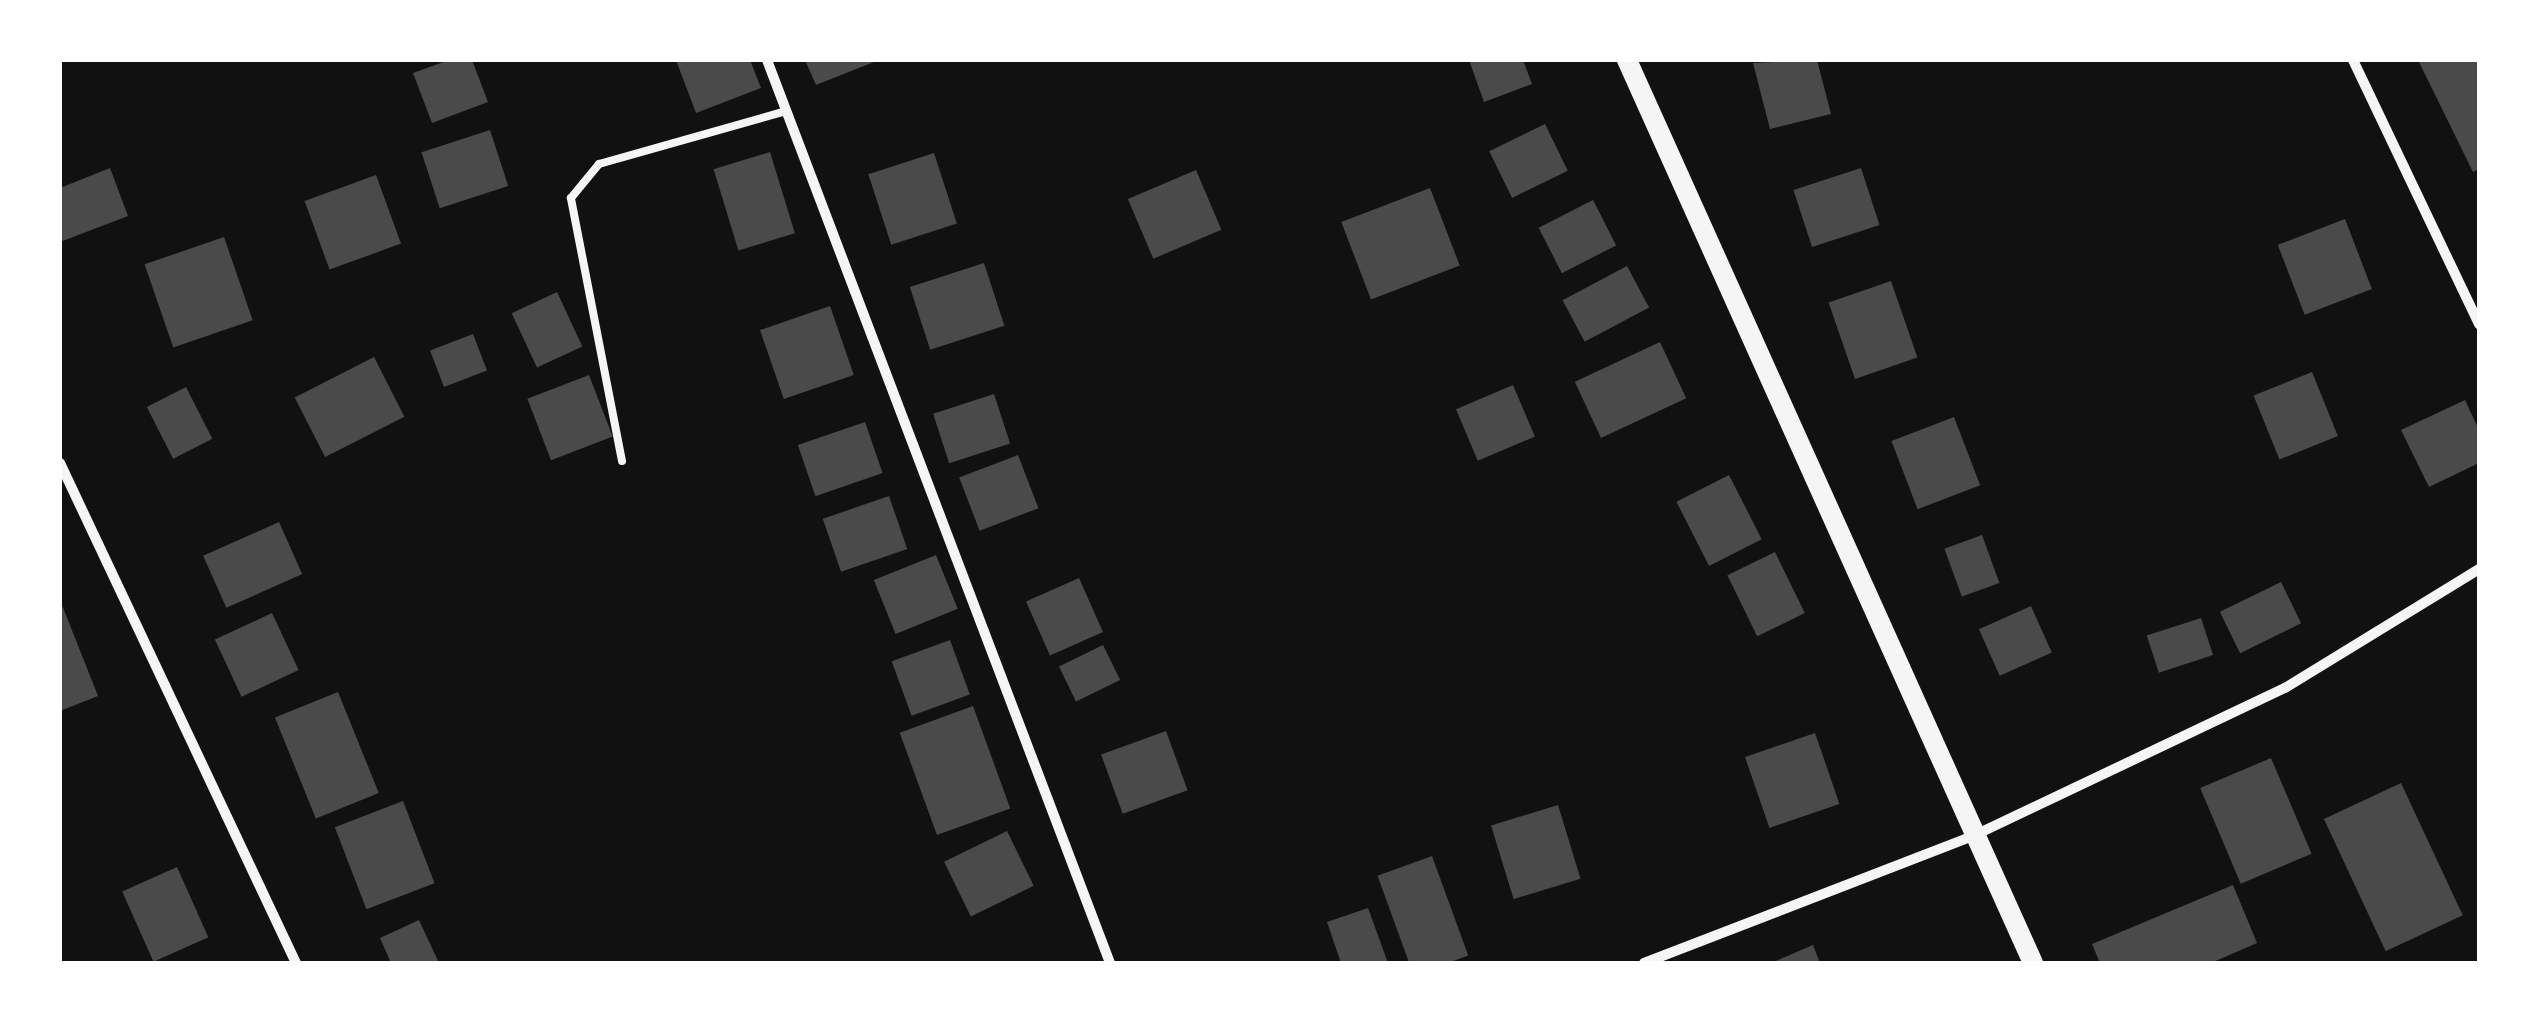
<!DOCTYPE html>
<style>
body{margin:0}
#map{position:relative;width:2539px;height:1023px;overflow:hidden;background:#111;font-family:Rubik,sans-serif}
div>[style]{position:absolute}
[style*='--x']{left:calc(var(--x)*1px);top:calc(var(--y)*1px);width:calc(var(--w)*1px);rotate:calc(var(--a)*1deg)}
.building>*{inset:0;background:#4a4a4a;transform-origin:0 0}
.service>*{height:8px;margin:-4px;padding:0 4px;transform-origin:4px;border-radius:4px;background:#f5f5f5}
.minor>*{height:10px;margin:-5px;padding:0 5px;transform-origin:5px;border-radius:5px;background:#f5f5f5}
.secondary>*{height:20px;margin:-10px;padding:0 10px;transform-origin:10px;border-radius:10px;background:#f5f5f5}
span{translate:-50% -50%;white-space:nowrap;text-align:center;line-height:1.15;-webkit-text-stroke:8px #fff;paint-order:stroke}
.frame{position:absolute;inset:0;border:62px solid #fff;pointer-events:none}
</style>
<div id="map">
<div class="building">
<div style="clip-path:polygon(449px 60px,472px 60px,488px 102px,432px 123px,413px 73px)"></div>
<div style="clip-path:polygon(676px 60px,750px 60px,761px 88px,696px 113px)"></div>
<div style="clip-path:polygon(805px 60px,879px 60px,816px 85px)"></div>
<div style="clip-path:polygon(1469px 60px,1523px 60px,1532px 84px,1484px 102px)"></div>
<div style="clip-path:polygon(1817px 60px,1831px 114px,1770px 129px,1753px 63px)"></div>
<div style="clip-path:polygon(2418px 60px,2479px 60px,2479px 169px,2473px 172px)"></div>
<div style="left:1545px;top:124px;width:52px;height:62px;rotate:64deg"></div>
<div style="left:490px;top:130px;width:59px;height:72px;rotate:72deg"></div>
<div style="left:770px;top:152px;width:85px;height:59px;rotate:73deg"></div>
<div style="left:934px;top:153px;width:74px;height:69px;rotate:72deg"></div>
<div style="clip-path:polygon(110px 168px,128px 216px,60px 242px,60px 188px)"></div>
<div style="left:1861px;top:168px;width:60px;height:71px;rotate:72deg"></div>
<div style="left:1196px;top:170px;width:65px;height:74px;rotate:67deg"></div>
<div style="left:376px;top:175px;width:73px;height:76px;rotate:70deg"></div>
<div style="left:1430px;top:188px;width:83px;height:95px;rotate:69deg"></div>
<div style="left:1593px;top:200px;width:51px;height:61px;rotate:63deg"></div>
<div style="left:2345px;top:219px;width:75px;height:72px;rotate:69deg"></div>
<div style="left:224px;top:237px;width:88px;height:84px;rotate:71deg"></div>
<div style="left:984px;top:263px;width:66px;height:78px;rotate:72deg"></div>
<div style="left:1627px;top:266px;width:47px;height:73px;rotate:62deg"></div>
<div style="left:1891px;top:281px;width:81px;height:66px;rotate:71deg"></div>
<div style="left:557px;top:292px;width:60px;height:50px;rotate:65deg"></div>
<div style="left:830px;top:306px;width:73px;height:74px;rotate:71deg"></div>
<div style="left:473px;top:334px;width:39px;height:46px;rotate:69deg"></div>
<div style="left:1660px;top:342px;width:62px;height:94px;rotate:65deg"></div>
<div style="left:374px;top:357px;width:67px;height:89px;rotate:63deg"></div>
<div style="left:2312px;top:372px;width:69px;height:63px;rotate:68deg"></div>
<div style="left:589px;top:375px;width:66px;height:66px;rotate:69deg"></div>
<div style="left:1513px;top:385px;width:56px;height:62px;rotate:67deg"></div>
<div style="left:186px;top:387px;width:58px;height:44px;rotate:63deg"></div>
<div style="left:994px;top:394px;width:52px;height:64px;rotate:72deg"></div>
<div style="clip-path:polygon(2465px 400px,2479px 430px,2479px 463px,2429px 487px,2401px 430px)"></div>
<div style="left:1954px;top:417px;width:73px;height:67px;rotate:69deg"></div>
<div style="left:865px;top:422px;width:54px;height:71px;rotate:71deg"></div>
<div style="left:1018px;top:455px;width:57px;height:63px;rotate:69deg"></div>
<div style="left:1729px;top:475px;width:72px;height:59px;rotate:63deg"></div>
<div style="left:889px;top:496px;width:56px;height:70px;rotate:71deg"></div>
<div style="left:279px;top:522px;width:57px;height:83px;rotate:66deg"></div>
<div style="left:1982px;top:535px;width:51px;height:40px;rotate:70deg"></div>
<div style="left:1775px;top:552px;width:68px;height:53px;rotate:64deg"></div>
<div style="left:936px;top:555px;width:58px;height:67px;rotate:68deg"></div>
<div style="left:1079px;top:578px;width:59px;height:58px;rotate:66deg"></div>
<div style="left:2281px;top:582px;width:46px;height:68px;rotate:64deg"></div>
<div style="clip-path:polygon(60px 600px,98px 696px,60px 711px)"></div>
<div style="left:2031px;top:606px;width:51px;height:57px;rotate:66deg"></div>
<div style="left:272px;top:613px;width:63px;height:63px;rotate:65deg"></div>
<div style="left:2201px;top:618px;width:39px;height:57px;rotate:72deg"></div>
<div style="left:950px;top:640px;width:58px;height:62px;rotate:70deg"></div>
<div style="left:1103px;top:645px;width:39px;height:49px;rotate:64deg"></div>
<div style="left:338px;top:692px;width:109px;height:68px;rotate:68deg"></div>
<div style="left:973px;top:706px;width:109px;height:78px;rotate:70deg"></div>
<div style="left:1166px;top:731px;width:63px;height:69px;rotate:70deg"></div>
<div style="left:1815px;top:733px;width:75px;height:74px;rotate:71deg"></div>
<div style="left:2271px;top:758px;width:104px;height:77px;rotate:67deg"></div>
<div style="left:2401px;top:783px;width:146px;height:85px;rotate:65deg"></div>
<div style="left:403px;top:801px;width:88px;height:73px;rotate:69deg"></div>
<div style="left:1558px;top:805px;width:77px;height:70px;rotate:73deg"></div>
<div style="left:1007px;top:831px;width:61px;height:70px;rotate:64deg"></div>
<div style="left:1432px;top:856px;width:106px;height:58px;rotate:70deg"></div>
<div style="left:177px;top:867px;width:77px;height:60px;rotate:66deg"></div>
<div style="clip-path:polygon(2233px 885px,2257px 943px,2211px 963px,2100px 963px,2092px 944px)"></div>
<div style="clip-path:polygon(1368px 908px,1388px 963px,1341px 963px,1327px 922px)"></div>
<div style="clip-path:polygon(419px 920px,439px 963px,391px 963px,380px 938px)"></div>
<div style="clip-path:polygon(1813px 945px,1820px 963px,1771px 963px)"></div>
</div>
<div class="service">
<div style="--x:622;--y:461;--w:268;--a:-101"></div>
<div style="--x:571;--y:198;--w:44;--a:-50.5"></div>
<div style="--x:599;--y:164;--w:194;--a:-15.8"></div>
</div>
<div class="minor">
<div style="--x:767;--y:60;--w:966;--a:69.2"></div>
<div style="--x:2353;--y:60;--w:293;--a:64.5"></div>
<div style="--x:60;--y:463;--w:553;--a:64.73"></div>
<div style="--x:1644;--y:963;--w:353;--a:-21.1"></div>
<div style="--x:1973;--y:836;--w:345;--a:-25.4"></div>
<div style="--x:2285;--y:688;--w:228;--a:-31.5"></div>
</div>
<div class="secondary">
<div style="--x:1627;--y:60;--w:990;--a:65.79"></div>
</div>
<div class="frame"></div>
</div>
